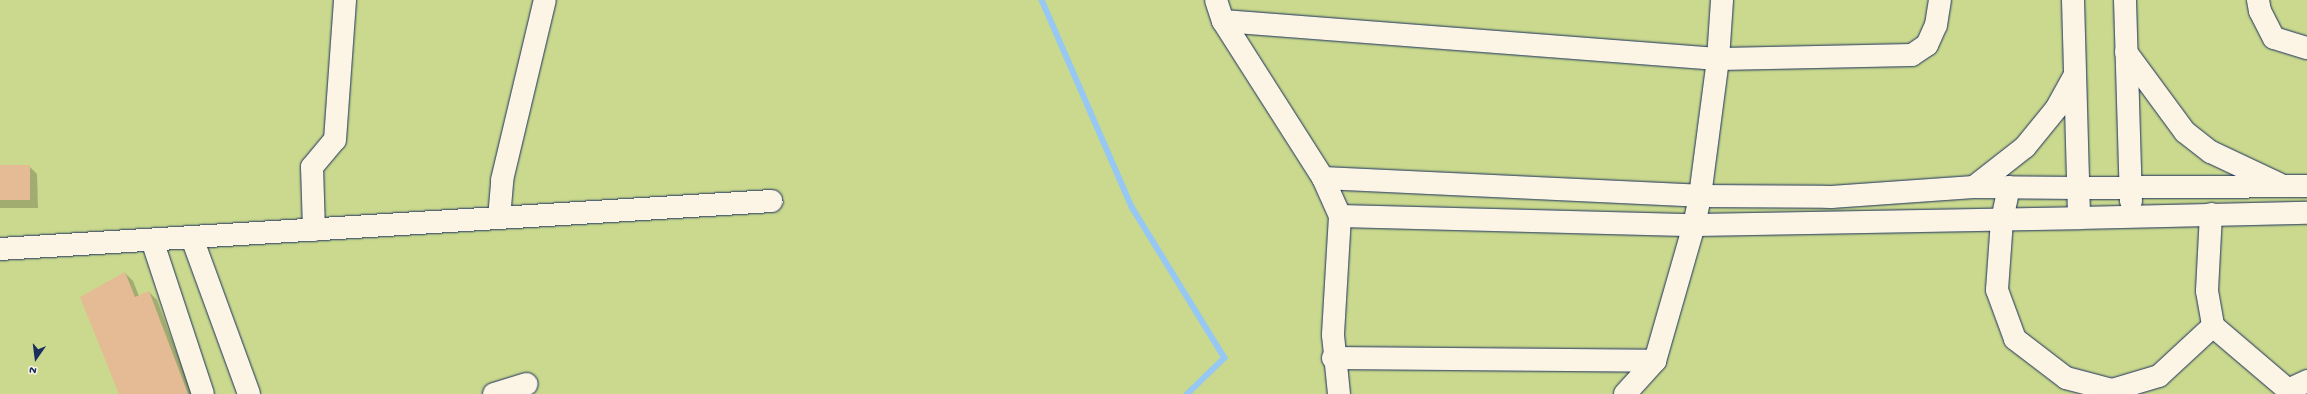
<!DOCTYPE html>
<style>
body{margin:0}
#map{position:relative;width:2307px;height:394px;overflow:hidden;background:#f7e9d5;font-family:"Gochi Hand",sans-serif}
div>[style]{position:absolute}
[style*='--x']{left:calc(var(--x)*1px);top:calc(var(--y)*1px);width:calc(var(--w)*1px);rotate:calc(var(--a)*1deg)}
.green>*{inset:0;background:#cad98d;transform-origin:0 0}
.shadow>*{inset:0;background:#0003}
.stream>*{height:5.5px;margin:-2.75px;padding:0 2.75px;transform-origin:2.75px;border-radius:2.75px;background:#96c8f3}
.building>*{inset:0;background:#e4bb94;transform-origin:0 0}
.roads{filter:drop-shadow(0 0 1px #1b2f5e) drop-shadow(0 0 1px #1b2f5e)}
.minor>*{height:22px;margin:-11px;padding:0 11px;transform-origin:11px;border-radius:11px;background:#fcf5e5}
.major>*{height:22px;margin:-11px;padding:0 11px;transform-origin:11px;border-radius:11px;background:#fcf5e5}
span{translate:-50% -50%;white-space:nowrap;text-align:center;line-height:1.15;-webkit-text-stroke:3px #fcf5e5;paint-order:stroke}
.north{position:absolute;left:16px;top:338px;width:40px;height:40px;-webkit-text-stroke:3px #fcf5e5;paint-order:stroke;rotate:194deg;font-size:11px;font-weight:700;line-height:16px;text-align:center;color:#1b2f5e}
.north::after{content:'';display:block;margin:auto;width:14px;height:18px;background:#1b2f5e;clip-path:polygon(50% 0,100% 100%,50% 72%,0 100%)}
</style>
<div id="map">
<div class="green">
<div style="left:0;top:0;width:2307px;height:394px"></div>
</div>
<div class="shadow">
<div style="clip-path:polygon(0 166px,29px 166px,37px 174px,38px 208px,0 208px)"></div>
<div style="clip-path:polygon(125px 273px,133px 281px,139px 296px,149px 292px,157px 300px,192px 394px,120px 394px)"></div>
</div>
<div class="stream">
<div style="--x:1042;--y:0;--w:226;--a:66.5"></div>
<div style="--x:1132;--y:207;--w:177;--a:58.4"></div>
<div style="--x:1225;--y:358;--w:52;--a:135.8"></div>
</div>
<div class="building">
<div style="left:0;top:165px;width:30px;height:35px"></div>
<div style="clip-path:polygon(125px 272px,135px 297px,149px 291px,188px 394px,119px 394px,80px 297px)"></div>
</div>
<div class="roads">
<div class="minor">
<div style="--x:1216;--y:0;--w:22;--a:72"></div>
<div style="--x:1223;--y:21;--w:186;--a:57.5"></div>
<div style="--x:1323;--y:178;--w:42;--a:65.9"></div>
<div style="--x:1340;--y:216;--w:119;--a:93.4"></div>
<div style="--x:1333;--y:335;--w:59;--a:84.2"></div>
<div style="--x:2258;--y:0;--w:11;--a:80"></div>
<div style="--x:2260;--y:11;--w:30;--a:63"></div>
<div style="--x:2274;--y:38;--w:34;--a:17"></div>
<div style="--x:1223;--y:21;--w:496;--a:4.4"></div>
<div style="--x:1718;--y:59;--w:194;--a:-1.2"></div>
<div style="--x:1912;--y:55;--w:18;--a:-34"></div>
<div style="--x:1927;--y:45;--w:22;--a:-66"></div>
<div style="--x:1936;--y:25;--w:25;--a:-81"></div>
<div style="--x:1323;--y:178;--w:377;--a:2.7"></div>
<div style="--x:1700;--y:196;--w:131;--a:0.4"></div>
<div style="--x:1831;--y:197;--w:143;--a:-4"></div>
<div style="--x:1974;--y:187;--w:104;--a:0.6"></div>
<div style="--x:2009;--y:187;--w:34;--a:102"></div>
<div style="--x:2002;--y:220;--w:70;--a:94.1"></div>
<div style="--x:1997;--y:290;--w:52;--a:69.8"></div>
<div style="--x:2015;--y:339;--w:64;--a:37.4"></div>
<div style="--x:2066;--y:378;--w:48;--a:14.6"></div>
<div style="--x:2112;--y:390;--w:49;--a:-16.6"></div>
<div style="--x:2159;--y:376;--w:74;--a:-42.8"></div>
<div style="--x:2211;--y:214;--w:77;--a:93"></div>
<div style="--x:2207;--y:291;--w:36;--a:80"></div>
<div style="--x:2213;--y:326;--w:105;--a:40.4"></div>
<div style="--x:1340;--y:216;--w:354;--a:1.5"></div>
<div style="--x:1694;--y:225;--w:385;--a:-1"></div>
<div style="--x:499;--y:218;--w:38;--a:-85"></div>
<div style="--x:502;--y:180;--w:185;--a:-76.6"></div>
<div style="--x:314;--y:230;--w:63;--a:-91.8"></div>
<div style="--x:312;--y:167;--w:35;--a:-50"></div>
<div style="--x:335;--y:140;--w:140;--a:-85.9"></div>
<div style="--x:192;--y:238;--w:166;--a:69.9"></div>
<div style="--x:152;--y:240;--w:162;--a:71.7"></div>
<div style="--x:0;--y:249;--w:773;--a:-3.56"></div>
<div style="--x:1333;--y:358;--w:322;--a:0.5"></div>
<div style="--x:2288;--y:390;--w:21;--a:-25"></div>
<div style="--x:494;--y:394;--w:34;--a:-17"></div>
<div style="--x:1625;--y:394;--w:45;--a:-47.7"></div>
<div style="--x:1655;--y:361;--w:141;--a:-74"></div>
<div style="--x:1694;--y:225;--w:30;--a:-78"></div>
<div style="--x:1700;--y:196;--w:138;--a:-82.5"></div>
<div style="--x:1718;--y:59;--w:59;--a:-86.1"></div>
</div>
<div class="major">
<div style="--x:2073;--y:0;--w:218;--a:88.4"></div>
<div style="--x:2079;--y:218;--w:228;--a:-1.3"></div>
<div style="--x:2125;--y:0;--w:201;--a:88.3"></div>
<div style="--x:2126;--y:52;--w:99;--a:53.6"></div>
<div style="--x:2185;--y:132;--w:33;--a:38"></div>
<div style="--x:2211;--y:152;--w:75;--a:25.2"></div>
<div style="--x:1974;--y:187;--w:65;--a:-38.1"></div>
<div style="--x:2025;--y:147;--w:49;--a:-50.8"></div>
<div style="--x:2056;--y:109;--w:39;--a:-61"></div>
<div style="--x:2078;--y:188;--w:229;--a:-0.5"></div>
</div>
</div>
<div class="north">N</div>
</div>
